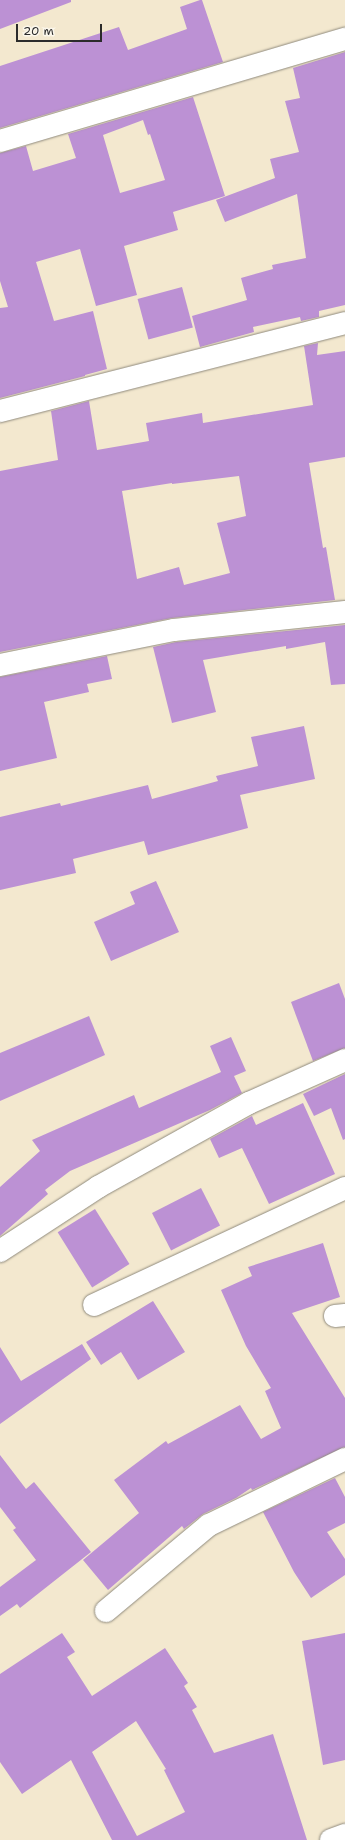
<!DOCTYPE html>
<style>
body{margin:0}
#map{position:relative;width:345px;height:1840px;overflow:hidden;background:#f3e8cf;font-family:"Shantell Sans",sans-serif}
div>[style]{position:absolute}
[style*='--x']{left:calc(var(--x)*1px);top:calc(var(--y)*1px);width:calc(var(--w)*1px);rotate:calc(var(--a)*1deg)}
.building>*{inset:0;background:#bc91d4;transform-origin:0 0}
.roads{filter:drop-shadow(0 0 1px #8f8a7d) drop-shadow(0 0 1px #8f8a7d)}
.minor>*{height:22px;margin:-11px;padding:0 11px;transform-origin:11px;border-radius:11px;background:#fff}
span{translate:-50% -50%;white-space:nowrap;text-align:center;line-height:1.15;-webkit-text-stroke:3px #fbf7ec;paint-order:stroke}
.scale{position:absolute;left:16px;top:24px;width:86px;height:18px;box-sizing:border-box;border:2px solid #2b2b2b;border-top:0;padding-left:5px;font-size:12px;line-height:14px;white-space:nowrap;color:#2b2b2b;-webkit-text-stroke:3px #fbf7ec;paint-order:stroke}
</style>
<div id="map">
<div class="building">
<div style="clip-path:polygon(0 0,71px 0,71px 2px,0 29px)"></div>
<div style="clip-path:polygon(200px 0,202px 0,223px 62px,0 128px,0 66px,119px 27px,128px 50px,187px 29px,180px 7px)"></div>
<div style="clip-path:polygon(345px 52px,345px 305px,319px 311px,319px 317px,301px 321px,300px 317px,253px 327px,254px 332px,200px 347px,192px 316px,247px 300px,241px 278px,273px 269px,272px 265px,306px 258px,297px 194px,225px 222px,216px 200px,275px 178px,270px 159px,299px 152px,285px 101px,300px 98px,293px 68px)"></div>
<div style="clip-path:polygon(evenodd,193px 97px,225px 196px,173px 212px,178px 230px,124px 246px,137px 295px,96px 306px,80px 249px,36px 262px,54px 321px,93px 311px,107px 369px,85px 375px,85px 376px,0 398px,0 308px,8px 307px,0 281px,0 153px,26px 146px,33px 171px,76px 158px,68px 134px,193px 97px,143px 120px,148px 135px,150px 134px,165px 180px,120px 193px,103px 135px,143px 120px)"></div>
<div style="left:182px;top:287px;width:42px;height:46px;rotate:75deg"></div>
<div style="clip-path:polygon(evenodd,318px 343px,317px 355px,345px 351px,345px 457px,309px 463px,323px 548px,326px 547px,335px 600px,172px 618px,0 652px,0 471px,58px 460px,51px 411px,89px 401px,97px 450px,149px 441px,146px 423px,202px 413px,203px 423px,313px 405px,304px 346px,318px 343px,239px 476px,246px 516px,217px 523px,230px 573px,184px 585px,179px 567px,137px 579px,122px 491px,172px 483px,172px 484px,239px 476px)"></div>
<div style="clip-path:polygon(345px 625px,345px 684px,331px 685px,325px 642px,286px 649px,286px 646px,203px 660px,216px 712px,172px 723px,153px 647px,176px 642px)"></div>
<div style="clip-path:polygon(107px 656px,112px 679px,87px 684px,89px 692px,44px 702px,57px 758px,0 771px,0 677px)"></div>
<div style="clip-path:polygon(304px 726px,315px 779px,240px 795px,248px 828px,148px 855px,144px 841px,73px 859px,76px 873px,0 890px,0 817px,60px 803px,61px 806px,148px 785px,152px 799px,218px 781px,216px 776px,258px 766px,251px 737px)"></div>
<div style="clip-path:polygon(156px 881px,179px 932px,111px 961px,94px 922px,135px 904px,130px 892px)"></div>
<div style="clip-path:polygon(339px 983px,345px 999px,345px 1048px,313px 1061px,291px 1002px)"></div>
<div style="clip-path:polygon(89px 1016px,105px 1055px,0 1101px,0 1053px)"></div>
<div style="clip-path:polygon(231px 1037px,246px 1071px,234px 1076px,242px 1093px,210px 1110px,70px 1171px,45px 1190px,48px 1194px,0 1236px,0 1187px,40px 1151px,32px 1140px,134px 1095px,139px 1108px,221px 1072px,210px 1046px)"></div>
<div style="clip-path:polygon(345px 1074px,345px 1139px,343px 1140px,331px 1108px,314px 1116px,303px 1094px)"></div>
<div style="clip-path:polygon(303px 1103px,335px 1174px,269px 1204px,242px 1148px,219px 1158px,210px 1139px,252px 1116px,256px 1125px)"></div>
<div style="left:201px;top:1188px;width:42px;height:55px;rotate:63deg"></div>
<div style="left:95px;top:1209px;width:65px;height:44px;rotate:58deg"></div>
<div style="clip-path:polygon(323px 1243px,340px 1297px,292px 1313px,345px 1398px,345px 1447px,252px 1490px,251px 1488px,236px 1498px,203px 1514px,184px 1529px,182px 1526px,108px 1590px,83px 1560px,139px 1513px,114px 1480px,166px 1441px,168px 1444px,240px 1405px,261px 1439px,281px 1428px,265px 1391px,271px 1388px,246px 1346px,221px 1290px,252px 1276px,248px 1267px)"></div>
<div style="clip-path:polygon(153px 1301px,185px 1352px,138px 1380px,121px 1352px,101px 1365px,86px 1342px)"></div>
<div style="clip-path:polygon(82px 1344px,91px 1359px,0 1424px,0 1347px,21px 1381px)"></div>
<div style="clip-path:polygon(0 1455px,26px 1489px,34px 1482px,91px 1552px,20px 1608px,17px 1604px,0 1616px,0 1587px,36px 1560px,13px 1530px,16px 1528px,0 1507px)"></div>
<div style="clip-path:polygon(335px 1478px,345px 1497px,345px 1523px,327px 1532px,345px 1559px,345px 1575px,311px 1598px,294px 1572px,263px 1512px)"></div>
<div style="clip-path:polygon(evenodd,62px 1633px,75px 1652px,67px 1657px,92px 1696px,165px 1648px,188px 1683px,184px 1686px,197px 1707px,192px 1710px,214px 1753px,273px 1734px,307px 1840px,112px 1840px,71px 1760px,22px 1794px,0 1762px,0 1674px,62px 1633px,136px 1721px,166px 1769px,164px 1770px,185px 1812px,137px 1836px,92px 1752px,136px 1721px)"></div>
<div style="clip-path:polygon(345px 1633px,345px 1760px,323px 1765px,302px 1641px)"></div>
</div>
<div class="roads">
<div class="minor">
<div style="--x:0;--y:141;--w:360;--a:-16.5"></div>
<div style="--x:0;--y:411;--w:356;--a:-14.3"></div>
<div style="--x:0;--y:665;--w:177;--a:-11.4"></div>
<div style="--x:174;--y:630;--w:172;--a:-6"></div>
<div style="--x:0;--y:1251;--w:117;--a:-33.1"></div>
<div style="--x:98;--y:1187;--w:173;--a:-29.1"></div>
<div style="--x:249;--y:1103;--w:105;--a:-24.1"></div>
<div style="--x:94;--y:1305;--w:277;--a:-25"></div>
<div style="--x:335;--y:1316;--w:10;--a:-6"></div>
<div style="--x:106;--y:1611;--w:134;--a:-39.9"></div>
<div style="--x:209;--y:1525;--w:151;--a:-25.9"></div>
<div style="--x:331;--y:1840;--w:15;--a:-20"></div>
</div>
</div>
<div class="scale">20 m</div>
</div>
